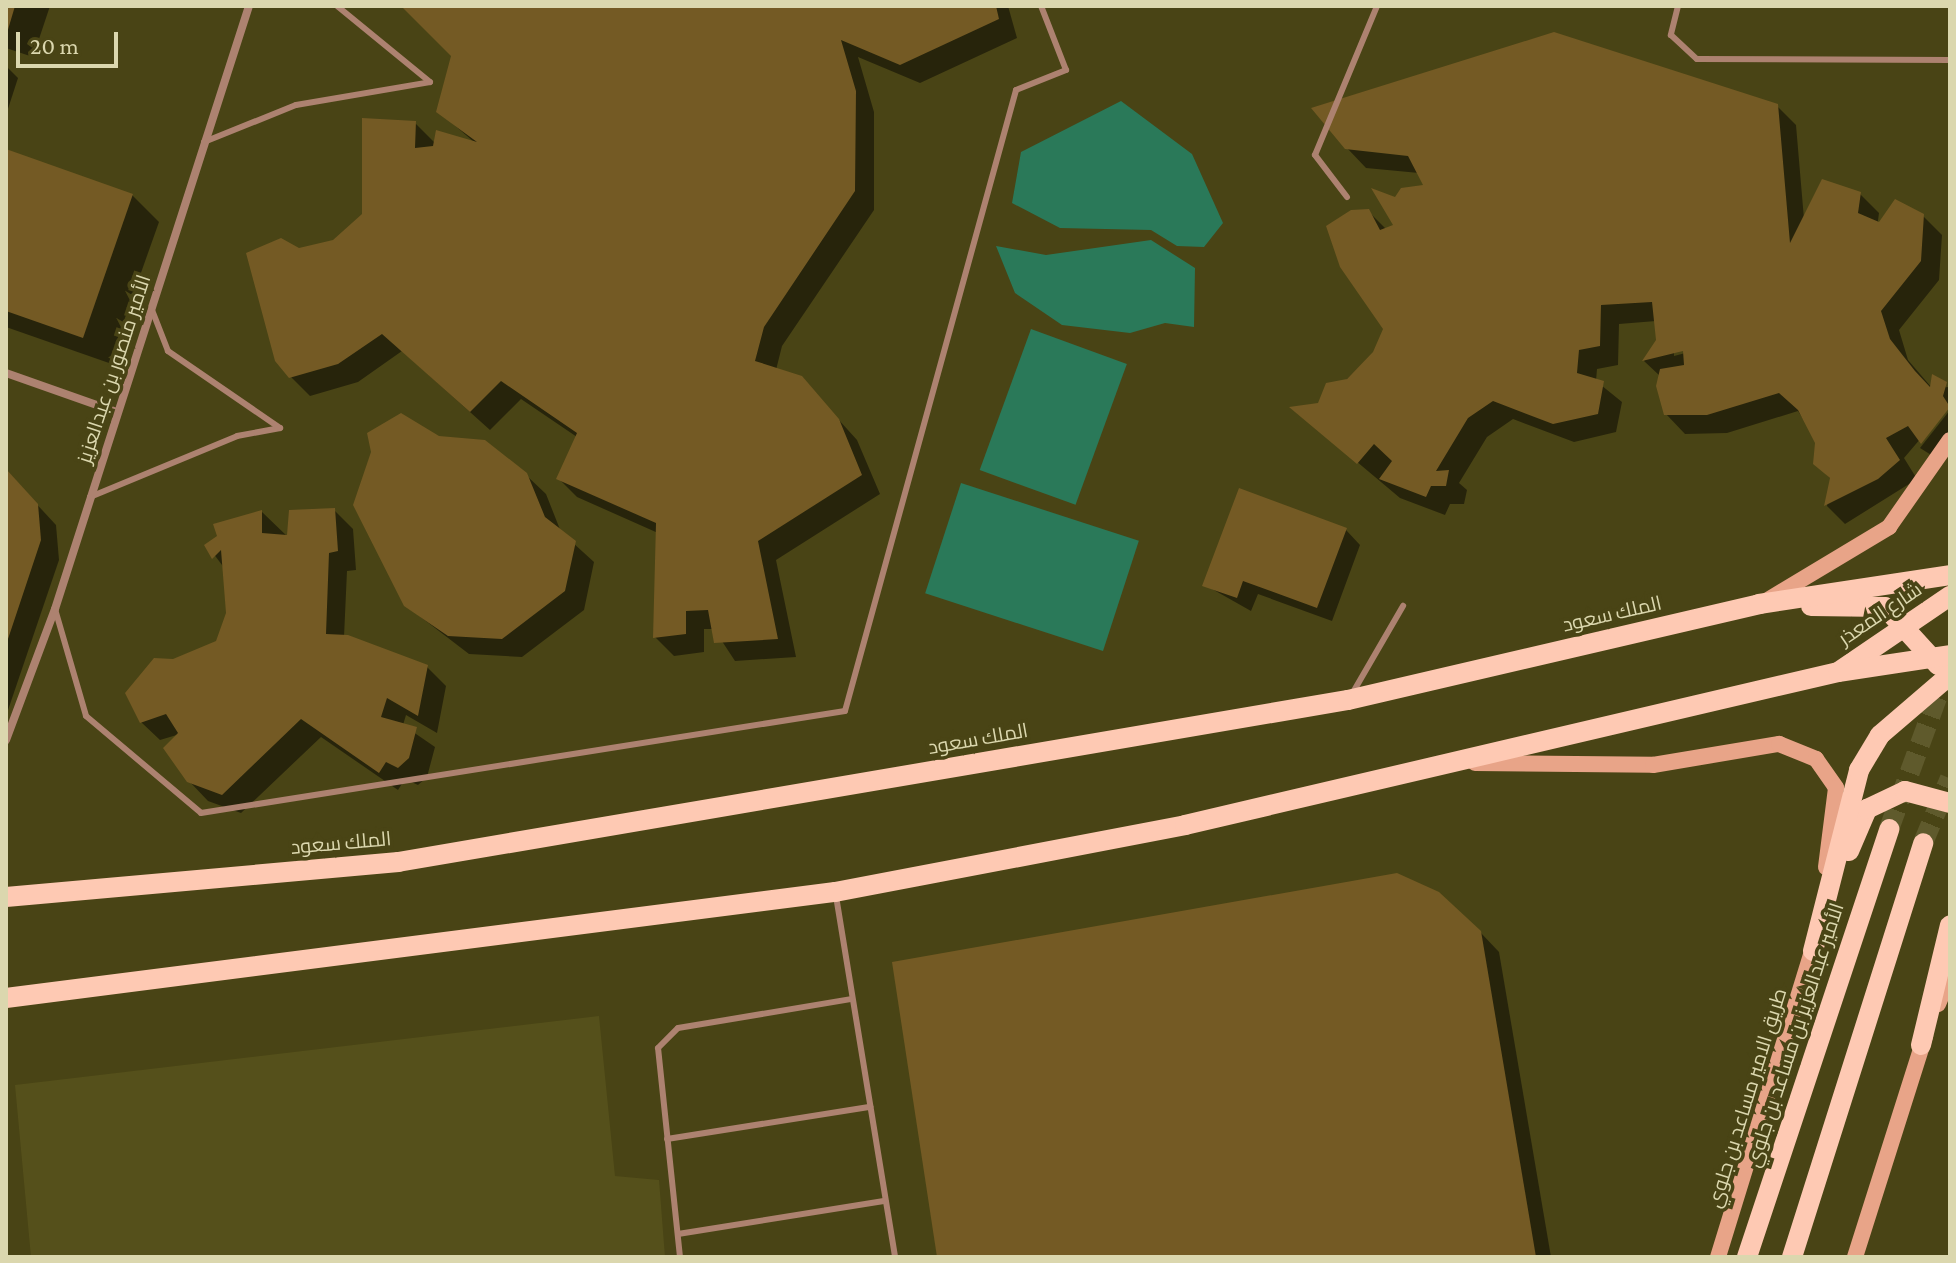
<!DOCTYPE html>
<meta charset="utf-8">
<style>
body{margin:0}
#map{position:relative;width:1956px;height:1263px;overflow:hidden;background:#494415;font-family:"Crimson Pro",Cairo,serif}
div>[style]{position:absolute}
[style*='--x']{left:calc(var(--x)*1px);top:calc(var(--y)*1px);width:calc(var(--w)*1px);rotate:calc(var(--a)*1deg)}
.built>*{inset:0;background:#55501b}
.green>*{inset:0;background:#2a7959;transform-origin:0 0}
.shadow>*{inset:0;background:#0007}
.building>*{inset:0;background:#745a24}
.primary-tunnel>*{height:20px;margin-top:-10px;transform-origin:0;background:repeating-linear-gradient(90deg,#5f5a2c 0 20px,transparent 0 30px)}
.service>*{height:6px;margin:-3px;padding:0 3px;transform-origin:3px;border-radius:3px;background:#ad8270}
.minor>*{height:8px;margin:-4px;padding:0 4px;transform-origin:4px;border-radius:4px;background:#ad8270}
.secondary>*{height:16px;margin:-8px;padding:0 8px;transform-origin:8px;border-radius:8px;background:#e8a488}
.primary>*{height:20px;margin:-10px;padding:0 10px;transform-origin:10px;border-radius:10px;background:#fec9b3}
span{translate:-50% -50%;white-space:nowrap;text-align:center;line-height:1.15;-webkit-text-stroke:7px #494415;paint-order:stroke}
.street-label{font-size:20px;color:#dbd7ae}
.frame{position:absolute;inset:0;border:8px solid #dbd7ae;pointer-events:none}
.scale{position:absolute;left:16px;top:32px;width:102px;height:36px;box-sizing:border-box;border:4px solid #dbd7ae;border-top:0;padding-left:10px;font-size:24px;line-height:28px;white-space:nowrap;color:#dbd7ae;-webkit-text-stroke:6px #494415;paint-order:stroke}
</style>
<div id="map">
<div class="built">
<div style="clip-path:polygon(599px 1016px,615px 1176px,659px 1180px,665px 1257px,31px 1257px,15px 1085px)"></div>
</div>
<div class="green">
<div style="clip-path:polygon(1121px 101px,1192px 154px,1223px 223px,1204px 247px,1177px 246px,1151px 230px,1060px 228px,1012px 203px,1021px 152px)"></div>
<div style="clip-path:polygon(1151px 240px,1195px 268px,1194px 327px,1165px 323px,1130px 333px,1062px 325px,1015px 293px,996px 246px,1046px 255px)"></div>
<div style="left:1031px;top:329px;width:102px;height:150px;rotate:20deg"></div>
<div style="left:961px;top:483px;width:187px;height:116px;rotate:18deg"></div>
</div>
<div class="shadow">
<div style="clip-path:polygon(6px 6px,50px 6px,33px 57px,6px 48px)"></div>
<div style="clip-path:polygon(404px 6px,1008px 6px,1017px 38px,920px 83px,858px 57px,874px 112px,874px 210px,782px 346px,776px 370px,801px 378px,857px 440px,880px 494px,776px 560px,796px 657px,735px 661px,714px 629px,704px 629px,704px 652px,674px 656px,655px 637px,658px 533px,577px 497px,558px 478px,577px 437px,521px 399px,490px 430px,402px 351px,358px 382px,310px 396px,291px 377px,298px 250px,334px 242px,364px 215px,415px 123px,436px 144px,474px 142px,438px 111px,453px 57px)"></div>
<div style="clip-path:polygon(6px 66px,18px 78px,6px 115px)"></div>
<div style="clip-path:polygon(evenodd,1777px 106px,1796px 125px,1804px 219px,1860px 194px,1879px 213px,1877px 228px,1923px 216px,1942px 235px,1939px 280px,1899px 330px,1908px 360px,1932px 388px,1950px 387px,1950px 404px,1904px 458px,1917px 479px,1845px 524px,1827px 506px,1831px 479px,1815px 463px,1818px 442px,1798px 411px,1727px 433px,1685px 434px,1666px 414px,1660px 376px,1644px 361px,1659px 341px,1656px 321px,1619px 324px,1618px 365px,1597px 369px,1596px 381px,1622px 402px,1616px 432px,1574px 442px,1513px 419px,1487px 437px,1459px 483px,1467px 490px,1464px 504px,1450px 504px,1445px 515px,1400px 498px,1293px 408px,1320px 405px,1374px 353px,1385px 329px,1368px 211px,1387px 230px,1396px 226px,1396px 199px,1426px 186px,1419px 173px,1366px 168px,1347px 148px,1777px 106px,1692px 347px,1693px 351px,1674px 356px,1674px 351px,1692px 347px)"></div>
<div style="clip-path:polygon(6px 151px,132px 195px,159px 222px,109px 363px,6px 327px)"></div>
<div style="clip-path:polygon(1950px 410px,1950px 449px,1941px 461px,1920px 448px)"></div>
<div style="clip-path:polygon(439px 438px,526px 475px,546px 494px,561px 532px,594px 562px,584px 610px,522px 657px,469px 654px,405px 605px)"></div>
<div style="clip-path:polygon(6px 471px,56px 525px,59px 560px,6px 716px)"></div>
<div style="clip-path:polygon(334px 510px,353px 529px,356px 570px,347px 571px,344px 637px,427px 667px,446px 686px,437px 733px,406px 715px,403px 725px,435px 747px,427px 777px,418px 785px,405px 779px,398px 790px,321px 737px,241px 813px,208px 801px,189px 781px,180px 734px,160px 740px,141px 722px,174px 661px,218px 643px,228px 613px,225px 569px,207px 545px,262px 512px,289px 538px)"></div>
<div style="clip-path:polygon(1346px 530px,1360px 545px,1332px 621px,1258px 594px,1251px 611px,1205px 585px)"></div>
<div style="clip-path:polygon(1480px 932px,1499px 952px,1551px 1257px,939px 1257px)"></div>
</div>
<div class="building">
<div style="clip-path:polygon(6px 6px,15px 6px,7px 33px,6px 33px)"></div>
<div style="clip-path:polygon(401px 6px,996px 6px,999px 19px,900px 65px,841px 40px,856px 91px,855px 191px,764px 327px,755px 361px,802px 376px,839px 419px,862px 475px,758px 541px,778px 639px,714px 643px,708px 610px,686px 611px,686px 634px,653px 638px,656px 523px,556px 479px,577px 433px,501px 381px,470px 412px,382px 334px,338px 364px,289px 378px,275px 361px,246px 253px,281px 238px,299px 248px,333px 240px,362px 214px,362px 118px,416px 121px,415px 148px,433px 146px,436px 130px,477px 142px,436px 112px,451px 56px)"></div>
<div style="clip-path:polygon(1554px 32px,1778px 104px,1790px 243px,1822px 179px,1861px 192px,1858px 213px,1879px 222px,1895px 199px,1924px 214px,1921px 261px,1881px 311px,1890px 339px,1915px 371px,1930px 387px,1932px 374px,1947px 382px,1943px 396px,1950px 407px,1921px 444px,1908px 426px,1886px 438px,1900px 460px,1878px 479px,1824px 506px,1830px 478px,1813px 464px,1815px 443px,1798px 410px,1779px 393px,1707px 415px,1664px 415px,1656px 386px,1660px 369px,1684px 365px,1683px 351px,1642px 361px,1656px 340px,1652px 302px,1601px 305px,1600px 346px,1579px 350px,1577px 373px,1604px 381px,1598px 414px,1553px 424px,1493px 401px,1468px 418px,1436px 471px,1449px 470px,1446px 486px,1431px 486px,1426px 497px,1379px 479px,1392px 461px,1374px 444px,1357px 464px,1289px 407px,1318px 403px,1326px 383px,1347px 379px,1373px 352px,1383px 329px,1340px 267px,1326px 226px,1351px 210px,1369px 209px,1380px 230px,1393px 225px,1371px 188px,1395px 197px,1401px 188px,1423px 185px,1408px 156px,1345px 149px,1311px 108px)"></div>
<div style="clip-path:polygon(6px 149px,133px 194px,83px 338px,6px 311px)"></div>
<div style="clip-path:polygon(401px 413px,439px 436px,485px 440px,527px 473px,545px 517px,576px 541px,565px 591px,502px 639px,448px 636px,404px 606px,353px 505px,371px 452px,367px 433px)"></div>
<div style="clip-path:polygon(6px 469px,38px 504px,41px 540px,7px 642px)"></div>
<div style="clip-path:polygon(1239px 488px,1347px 528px,1317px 608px,1243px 581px,1237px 598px,1202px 586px)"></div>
<div style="clip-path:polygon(335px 508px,338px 551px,329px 553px,326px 634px,348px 635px,428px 665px,418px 716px,387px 698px,381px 717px,417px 727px,409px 758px,398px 768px,386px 762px,379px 773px,301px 719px,222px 795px,187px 782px,163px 748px,178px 733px,166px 714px,140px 723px,125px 693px,154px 658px,173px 659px,216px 641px,226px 613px,221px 550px,212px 559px,204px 545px,217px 536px,213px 524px,262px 510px,262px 533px,287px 535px,289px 510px)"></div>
<div style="clip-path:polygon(1397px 873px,1439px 892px,1481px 931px,1536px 1257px,937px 1257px,892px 962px)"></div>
</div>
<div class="primary-tunnel">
<div style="--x:1889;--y:829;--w:163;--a:-69.9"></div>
<div style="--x:1923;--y:843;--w:70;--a:-67.4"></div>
</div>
<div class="service">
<div style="--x:1678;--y:6;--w:30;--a:104"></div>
<div style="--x:1671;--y:35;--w:35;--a:43"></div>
<div style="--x:1697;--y:59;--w:253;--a:0.2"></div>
<div style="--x:204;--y:142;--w:99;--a:-21.9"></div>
<div style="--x:296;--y:105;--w:136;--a:-9.7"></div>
<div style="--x:430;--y:82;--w:120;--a:-140.7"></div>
<div style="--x:1347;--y:197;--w:53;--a:-127.3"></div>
<div style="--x:1315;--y:155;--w:161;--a:-67.4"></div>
<div style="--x:90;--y:497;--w:159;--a:-22.5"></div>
<div style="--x:237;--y:436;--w:44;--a:-10.5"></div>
<div style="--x:280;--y:428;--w:136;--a:-145.5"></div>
<div style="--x:168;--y:351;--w:44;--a:-111.3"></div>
<div style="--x:55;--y:609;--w:111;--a:73.8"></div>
<div style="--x:86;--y:716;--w:150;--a:40.1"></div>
<div style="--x:201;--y:813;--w:652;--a:-9"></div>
<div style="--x:845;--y:711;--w:644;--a:-74.6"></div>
<div style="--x:1016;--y:90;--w:54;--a:-21.8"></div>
<div style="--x:1066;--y:70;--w:69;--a:-111.3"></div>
<div style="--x:1352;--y:694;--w:102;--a:-59.9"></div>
<div style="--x:836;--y:896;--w:366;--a:80.7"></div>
<div style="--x:667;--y:1139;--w:206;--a:-9"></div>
<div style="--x:678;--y:1234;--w:210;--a:-9.1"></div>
<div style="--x:680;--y:1257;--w:210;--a:-96"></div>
<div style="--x:658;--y:1048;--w:28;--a:-45"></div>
<div style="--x:678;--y:1028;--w:175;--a:-9.5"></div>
</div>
<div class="minor">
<div style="--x:6;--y:373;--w:118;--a:19.4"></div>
<div style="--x:6;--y:740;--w:140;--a:-69.5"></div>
<div style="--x:55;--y:609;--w:633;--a:-72.17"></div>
</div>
<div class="secondary">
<div style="--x:1766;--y:601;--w:144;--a:-31"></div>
<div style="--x:1889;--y:527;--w:106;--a:-55"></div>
<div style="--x:1475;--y:763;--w:178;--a:0.6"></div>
<div style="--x:1653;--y:765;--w:128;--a:-9.5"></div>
<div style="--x:1779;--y:744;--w:40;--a:22"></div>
<div style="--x:1816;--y:759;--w:35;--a:55"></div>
<div style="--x:1836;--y:788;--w:80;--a:97.2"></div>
<div style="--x:1938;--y:1004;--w:30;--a:-67"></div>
<div style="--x:1718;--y:1257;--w:331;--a:-72.9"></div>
<div style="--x:1855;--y:1257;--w:232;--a:-72.4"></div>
</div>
<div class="primary">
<div style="--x:1811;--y:606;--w:74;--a:0.8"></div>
<div style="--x:1885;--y:607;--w:79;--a:47.6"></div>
<div style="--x:1841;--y:670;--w:132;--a:-34.2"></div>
<div style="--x:1849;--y:851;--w:46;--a:-66.8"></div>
<div style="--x:1867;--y:809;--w:42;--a:-25.3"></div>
<div style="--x:1905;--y:791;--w:47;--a:14.9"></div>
<div style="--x:6;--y:897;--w:394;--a:-5.1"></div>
<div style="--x:398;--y:862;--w:964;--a:-9.68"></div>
<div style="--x:1348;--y:700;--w:422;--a:-13.1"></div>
<div style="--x:1759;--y:604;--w:193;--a:-8.6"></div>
<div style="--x:1813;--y:951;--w:187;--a:-75.7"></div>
<div style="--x:1859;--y:770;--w:41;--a:-59"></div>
<div style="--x:1880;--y:735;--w:92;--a:-40.6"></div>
<div style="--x:6;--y:998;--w:836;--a:-7.29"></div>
<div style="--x:835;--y:892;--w:356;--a:-10.8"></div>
<div style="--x:1185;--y:825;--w:671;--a:-13.19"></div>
<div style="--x:1838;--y:672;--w:113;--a:-8.6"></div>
<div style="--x:1921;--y:1045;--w:123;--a:-76.4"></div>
<div style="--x:1747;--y:1257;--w:451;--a:-71.6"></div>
<div style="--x:1792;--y:1257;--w:434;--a:-72.4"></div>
</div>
<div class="street-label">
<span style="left:114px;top:369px;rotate:-72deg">الأمير منصور بن عبدالعزيز</span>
<span style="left:1612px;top:614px;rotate:-13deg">الملك سعود</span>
<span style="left:1880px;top:614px;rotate:-34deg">شارع المعذر</span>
<span style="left:978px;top:739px;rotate:-10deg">الملك سعود</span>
<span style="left:341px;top:843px;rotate:-5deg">الملك سعود</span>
<span style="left:1795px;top:1035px;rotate:-72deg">الأمير عبدالعزيز بن مساعد بن جلوي</span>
<span style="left:1747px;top:1098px;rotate:-73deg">طريق الامير مساعد بن جلوي</span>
</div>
<div class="frame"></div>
<div class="scale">20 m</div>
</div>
